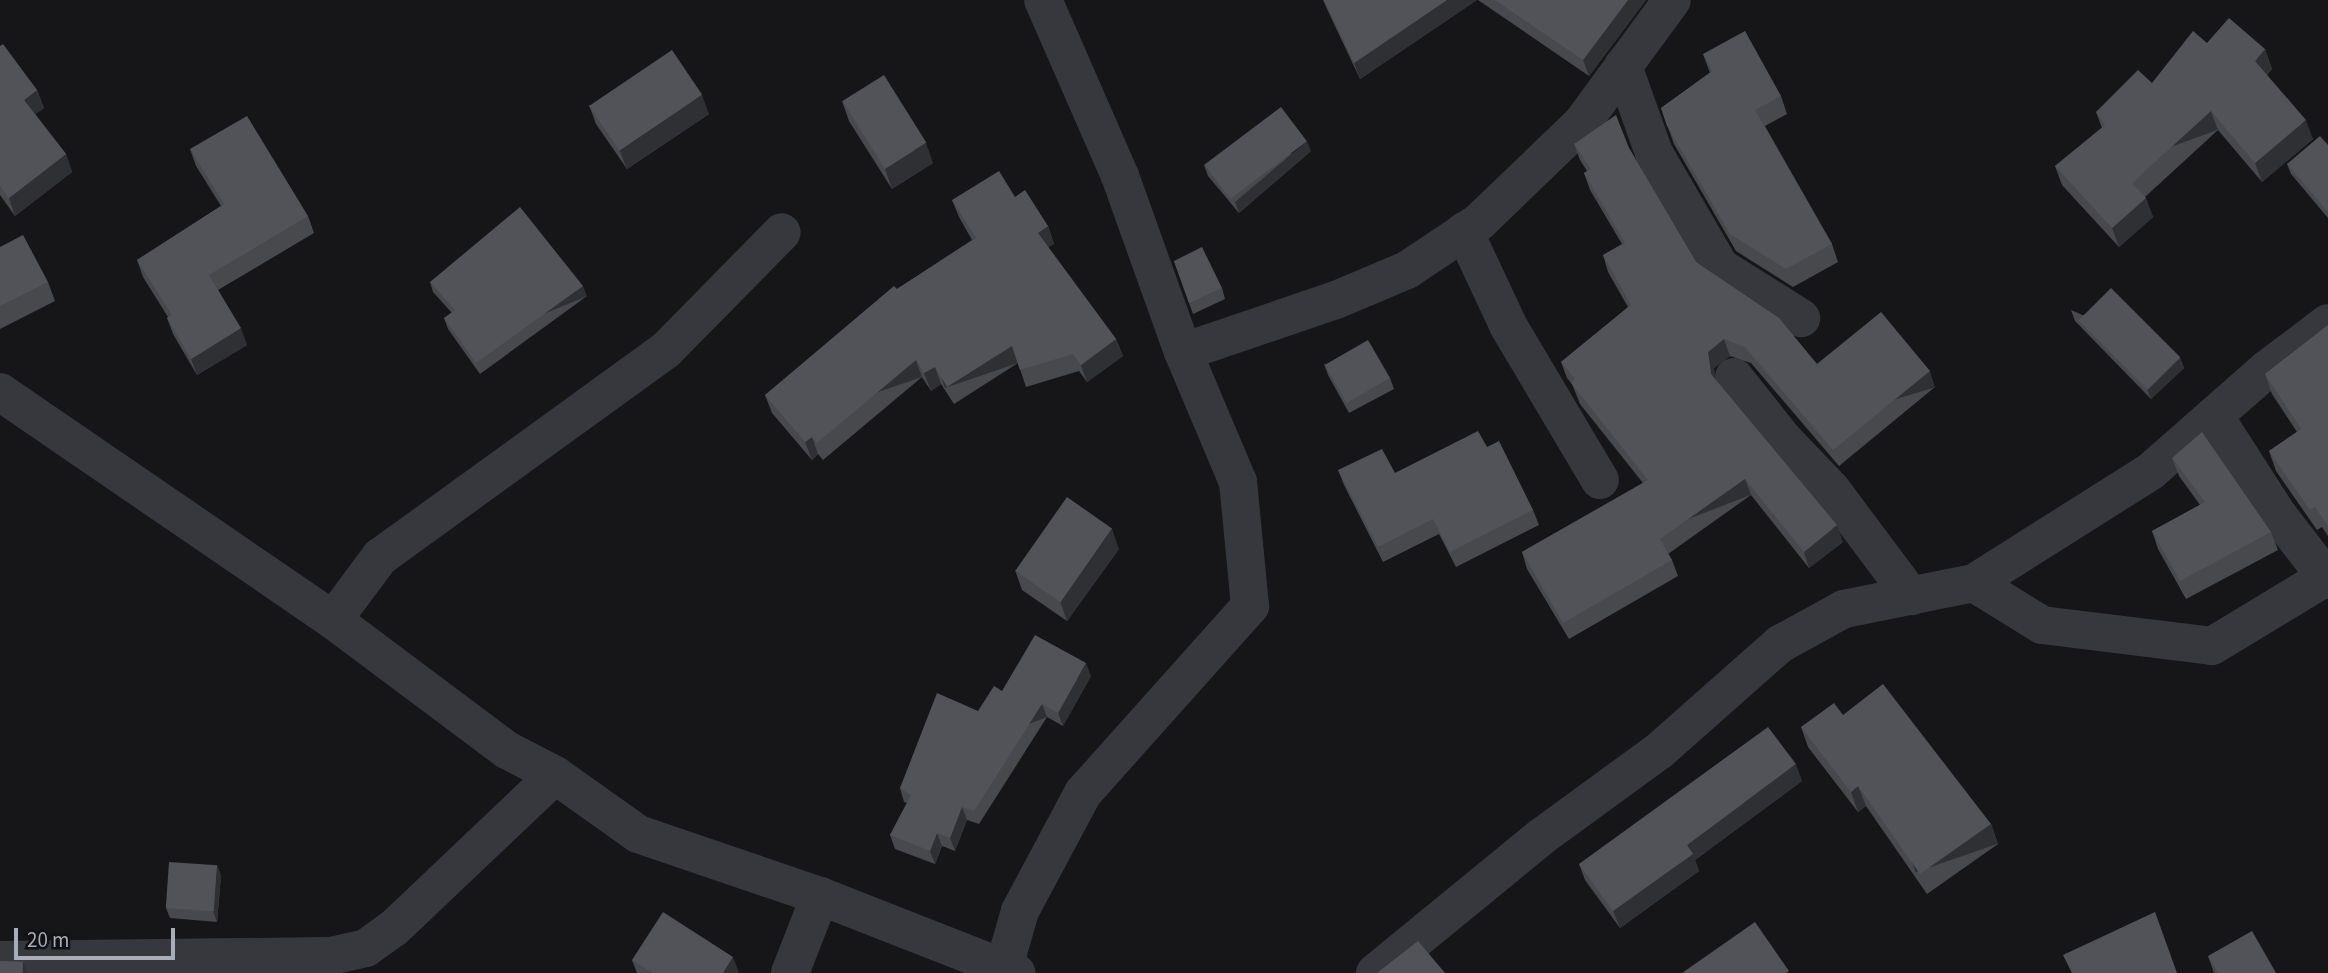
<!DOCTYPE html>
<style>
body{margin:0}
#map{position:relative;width:2328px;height:973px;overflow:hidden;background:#161618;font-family:"Source Sans 3",sans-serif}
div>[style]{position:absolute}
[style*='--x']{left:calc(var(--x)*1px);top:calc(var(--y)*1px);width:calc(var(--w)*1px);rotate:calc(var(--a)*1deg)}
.minor>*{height:38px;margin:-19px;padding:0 19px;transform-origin:19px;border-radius:19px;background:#37383d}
.wall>*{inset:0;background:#47494d}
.shaded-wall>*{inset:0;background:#2f3033;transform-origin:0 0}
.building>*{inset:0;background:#525359;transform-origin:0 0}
span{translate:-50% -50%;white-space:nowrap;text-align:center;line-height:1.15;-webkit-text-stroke:5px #111113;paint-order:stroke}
.scale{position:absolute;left:14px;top:928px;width:161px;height:32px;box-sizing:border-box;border:4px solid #a8adb8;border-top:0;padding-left:9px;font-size:21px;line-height:24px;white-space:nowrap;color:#a8adb8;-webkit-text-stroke:5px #111113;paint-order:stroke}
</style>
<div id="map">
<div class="minor">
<div style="--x:1623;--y:66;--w:92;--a:70.4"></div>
<div style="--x:1654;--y:153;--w:132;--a:59.9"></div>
<div style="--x:1720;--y:267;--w:96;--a:32.2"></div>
<div style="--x:1464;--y:231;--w:106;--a:64.9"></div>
<div style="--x:1509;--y:327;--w:178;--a:59.3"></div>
<div style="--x:1183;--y:352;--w:162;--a:-18.8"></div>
<div style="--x:1336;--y:300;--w:77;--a:-22.9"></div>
<div style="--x:1407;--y:270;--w:87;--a:-33.7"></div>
<div style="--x:1479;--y:222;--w:143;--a:-43.9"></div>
<div style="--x:1582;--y:123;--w:152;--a:-53.8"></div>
<div style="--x:1734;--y:377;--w:80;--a:51.6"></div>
<div style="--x:1784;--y:440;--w:68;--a:46.2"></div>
<div style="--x:1831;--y:489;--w:134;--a:53.2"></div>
<div style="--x:0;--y:392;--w:404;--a:34.4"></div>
<div style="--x:333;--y:620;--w:217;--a:36.8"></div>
<div style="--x:507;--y:750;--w:54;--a:27.5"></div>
<div style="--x:555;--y:775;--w:102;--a:35.4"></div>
<div style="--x:638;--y:834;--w:192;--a:18.8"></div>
<div style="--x:820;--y:896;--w:211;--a:21.4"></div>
<div style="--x:2215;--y:417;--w:117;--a:57.3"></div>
<div style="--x:2278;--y:515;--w:82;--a:52.4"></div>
<div style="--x:1974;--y:583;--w:80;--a:31.7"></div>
<div style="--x:2042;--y:625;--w:171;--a:7"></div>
<div style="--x:2212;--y:646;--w:133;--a:-31.2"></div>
<div style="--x:333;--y:620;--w:79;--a:-53.3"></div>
<div style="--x:380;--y:557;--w:353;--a:-35.9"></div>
<div style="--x:666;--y:350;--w:165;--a:-45.5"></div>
<div style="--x:0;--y:960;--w:331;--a:-0.7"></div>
<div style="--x:331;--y:956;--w:36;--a:-13"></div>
<div style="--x:366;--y:948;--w:34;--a:-36"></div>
<div style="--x:394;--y:928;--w:222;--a:-43.5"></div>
<div style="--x:1004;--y:967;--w:58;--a:-74.1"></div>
<div style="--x:1020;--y:911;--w:134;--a:-61.9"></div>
<div style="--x:1083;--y:793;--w:251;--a:-48.2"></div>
<div style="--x:1250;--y:606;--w:125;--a:-95.5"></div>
<div style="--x:1238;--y:482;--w:141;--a:-112.9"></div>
<div style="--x:1183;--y:352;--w:187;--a:-109.7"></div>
<div style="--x:1120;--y:176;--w:192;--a:-113.6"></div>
<div style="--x:790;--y:973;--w:83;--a:-68.7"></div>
<div style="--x:1375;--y:973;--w:215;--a:-39.3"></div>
<div style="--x:1541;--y:837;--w:146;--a:-36.1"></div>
<div style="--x:1659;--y:751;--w:162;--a:-41.5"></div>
<div style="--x:1780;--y:644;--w:73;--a:-28.7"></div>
<div style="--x:1844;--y:609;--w:133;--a:-11.3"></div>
<div style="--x:1974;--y:583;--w:209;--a:-32.3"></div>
<div style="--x:2151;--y:471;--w:154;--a:-41.3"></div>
<div style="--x:2267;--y:369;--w:76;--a:-37"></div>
</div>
<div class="wall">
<div style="clip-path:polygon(1323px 0,1477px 0,1360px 79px,1327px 9px)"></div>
<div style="clip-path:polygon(1478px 0,1646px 0,1589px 76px)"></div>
<div style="clip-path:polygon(2207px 43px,2265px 49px,2272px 69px,2267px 75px,2313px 139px,2262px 182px,2218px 130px,2145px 197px,2153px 217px,2119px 247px,2062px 185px,2055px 166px,2102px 128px,2096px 112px,2152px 83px)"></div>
<div style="clip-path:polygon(0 46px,37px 90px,44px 108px,35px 114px,66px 154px,72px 172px,15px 216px,0 195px)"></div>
<div style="clip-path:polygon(1703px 54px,1781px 96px,1787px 114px,1765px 126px,1832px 244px,1838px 262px,1793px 287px,1736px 251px,1674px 144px,1661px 108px,1710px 73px)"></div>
<div style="clip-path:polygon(842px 101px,933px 163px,892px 189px,849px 121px)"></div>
<div style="clip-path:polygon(589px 105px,709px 114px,627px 169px,596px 124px)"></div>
<div style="clip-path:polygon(1574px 144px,1629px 148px,1696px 262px,1817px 364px,1935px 387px,1839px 466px,1751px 363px,1730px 356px,1714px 368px,1715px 380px,1843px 542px,1809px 568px,1751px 495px,1668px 554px,1672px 560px,1678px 576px,1569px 639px,1527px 569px,1522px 552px,1643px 483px,1580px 404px,1572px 384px,1567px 378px,1561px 362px,1628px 307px,1608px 272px,1603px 255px,1622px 244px,1590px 190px,1584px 173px,1587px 171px,1580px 160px)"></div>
<div style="clip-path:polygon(2328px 145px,2328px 218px,2291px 174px,2287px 164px)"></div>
<div style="clip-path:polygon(190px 149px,308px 216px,314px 233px,218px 290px,247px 345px,197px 375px,173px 334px,167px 318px,168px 317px,143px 277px,137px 260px,221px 206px,196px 166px)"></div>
<div style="clip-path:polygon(1311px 151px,1239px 213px,1208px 176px,1204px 165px)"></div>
<div style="clip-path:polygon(1015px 197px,1048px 226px,1054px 244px,1048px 247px,1116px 339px,1123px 356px,1087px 382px,1079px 371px,1026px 387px,1018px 363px,954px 404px,941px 384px,931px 391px,922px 377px,823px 460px,818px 454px,812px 460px,772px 413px,765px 395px,897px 289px,972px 240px,959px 217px,952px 200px)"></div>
<div style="clip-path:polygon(0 247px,48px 282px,55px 301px,0 329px)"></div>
<div style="clip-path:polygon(1174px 261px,1222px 288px,1225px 299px,1193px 314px)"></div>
<div style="clip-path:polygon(430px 282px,587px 296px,480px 374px,448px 329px,444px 318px,452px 313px,433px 292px)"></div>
<div style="clip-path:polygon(2071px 310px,2180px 358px,2184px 368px,2151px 399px,2075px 321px)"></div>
<div style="clip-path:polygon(2328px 325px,2328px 536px,2322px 527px,2317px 530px,2276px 471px,2269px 451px,2297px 432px,2272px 394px,2265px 374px)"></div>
<div style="clip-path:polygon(1324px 364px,1390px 378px,1394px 389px,1349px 413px,1328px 375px)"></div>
<div style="clip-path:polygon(1487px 447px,1533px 510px,1539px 525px,1456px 567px,1439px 534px,1383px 562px,1344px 485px,1338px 470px,1395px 473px)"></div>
<div style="clip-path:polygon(2172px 458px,2271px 532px,2278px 550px,2186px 599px,2158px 549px,2152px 531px,2200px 505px,2179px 476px)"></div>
<div style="clip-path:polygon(1119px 549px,1067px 621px,1022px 590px,1015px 570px)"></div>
<div style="clip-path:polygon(1091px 676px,1063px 726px,1047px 717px,979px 824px,967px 820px,955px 851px,942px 846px,935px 864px,895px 849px,890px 835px,907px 803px,904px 802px,900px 788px,978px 711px,1002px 691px)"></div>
<div style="clip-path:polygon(1843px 715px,1991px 824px,1998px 844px,1927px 894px,1866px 806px,1858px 812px,1808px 747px,1801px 727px)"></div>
<div style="clip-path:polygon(1802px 781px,1695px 860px,1699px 871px,1620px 928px,1585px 880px,1579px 864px)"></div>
<div style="clip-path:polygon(217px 865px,221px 876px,217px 922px,170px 918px,166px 908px)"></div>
<div style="clip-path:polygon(2208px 956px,2276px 973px,2214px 973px)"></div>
<div style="clip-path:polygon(632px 960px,739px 973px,637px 973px)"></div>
</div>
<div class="shaded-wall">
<div style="clip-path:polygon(1447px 0,1477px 0,1360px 79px,1354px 63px)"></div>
<div style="clip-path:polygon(1628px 0,1646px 0,1589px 76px,1583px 60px)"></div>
<div style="clip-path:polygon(2265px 49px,2272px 69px,2262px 80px,2255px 61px)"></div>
<div style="clip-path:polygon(37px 90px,44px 108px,30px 118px,24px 100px)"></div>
<div style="clip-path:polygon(702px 95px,709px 114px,627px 169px,619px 149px)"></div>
<div style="left:2211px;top:111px;width:20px;height:107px;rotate:70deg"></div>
<div style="clip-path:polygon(2306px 120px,2313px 139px,2262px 182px,2255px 163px)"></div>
<div style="clip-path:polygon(1307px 141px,1311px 151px,1239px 213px,1235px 202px)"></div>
<div style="clip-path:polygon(926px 143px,933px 163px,892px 189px,885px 169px)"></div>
<div style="clip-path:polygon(66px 154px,72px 172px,15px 216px,9px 198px)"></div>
<div style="clip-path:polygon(2146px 198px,2153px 217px,2119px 247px,2112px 228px)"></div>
<div style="clip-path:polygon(1048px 226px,1054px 244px,1044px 250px,1038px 233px)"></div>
<div style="left:583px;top:286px;width:11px;height:132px;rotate:68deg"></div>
<div style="clip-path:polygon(241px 328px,247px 345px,197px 375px,191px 359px)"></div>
<div style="clip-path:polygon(1116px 339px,1123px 356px,1087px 382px,1081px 365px)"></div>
<div style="clip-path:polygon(1724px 339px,1730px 356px,1714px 368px,1717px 391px,1711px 374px,1708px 352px)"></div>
<div style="left:1012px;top:346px;width:18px;height:77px;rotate:71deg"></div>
<div style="clip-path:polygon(2180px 358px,2184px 368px,2151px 399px,2147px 389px)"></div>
<div style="left:916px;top:360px;width:18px;height:129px;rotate:71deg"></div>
<div style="clip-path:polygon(935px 367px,941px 384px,931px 391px,924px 373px)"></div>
<div style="left:1930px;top:371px;width:17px;height:125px;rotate:73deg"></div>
<div style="clip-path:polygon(812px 437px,818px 454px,812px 460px,805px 442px)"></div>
<div style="left:1745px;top:479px;width:17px;height:104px;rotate:69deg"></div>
<div style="clip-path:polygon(1837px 525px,1843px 542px,1809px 568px,1804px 552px)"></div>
<div style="clip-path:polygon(1112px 529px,1119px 549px,1067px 621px,1060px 601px)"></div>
<div style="clip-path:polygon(1086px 663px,1091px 676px,1063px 726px,1058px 713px)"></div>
<div style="left:1042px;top:704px;width:14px;height:127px;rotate:69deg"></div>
<div style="clip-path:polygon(1796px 764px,1802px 781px,1695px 860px,1699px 871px,1620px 928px,1613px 911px,1687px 845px)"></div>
<div style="clip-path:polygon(1858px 786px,1866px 806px,1858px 812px,1851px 792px)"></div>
<div style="clip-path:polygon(962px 807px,967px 820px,955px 851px,950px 838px)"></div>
<div style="left:1991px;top:824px;width:21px;height:87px;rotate:71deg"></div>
<div style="clip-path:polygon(937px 833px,942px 846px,935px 864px,930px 851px)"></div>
<div style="clip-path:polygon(217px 865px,221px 876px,217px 922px,213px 911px)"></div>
<div style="clip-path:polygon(733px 957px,739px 973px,723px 973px)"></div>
<div style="clip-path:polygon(23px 962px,27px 973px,23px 973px)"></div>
</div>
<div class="building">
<div style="clip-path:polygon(1324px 0,1447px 0,1354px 63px)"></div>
<div style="clip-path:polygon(1495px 0,1628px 0,1583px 60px)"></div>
<div style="clip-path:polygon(2229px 18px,2265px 49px,2255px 61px,2306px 120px,2255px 163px,2211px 111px,2132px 183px,2146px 198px,2112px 228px,2055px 166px,2105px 125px,2096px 112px,2138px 70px,2152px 83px,2193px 31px,2207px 43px)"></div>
<div style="clip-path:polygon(1745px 31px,1781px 96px,1755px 110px,1832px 244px,1786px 269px,1730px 234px,1667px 126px,1661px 108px,1712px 71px,1703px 54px)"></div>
<div style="clip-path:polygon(3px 44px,37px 90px,24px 100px,66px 154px,9px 198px,0 186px,0 46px)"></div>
<div style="left:672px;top:50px;width:54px;height:100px;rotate:56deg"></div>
<div style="left:884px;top:75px;width:80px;height:49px;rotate:58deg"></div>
<div style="left:1281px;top:107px;width:43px;height:96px;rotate:53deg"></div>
<div style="clip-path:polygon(1616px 115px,1629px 148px,1696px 262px,1779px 318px,1817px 364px,1881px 312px,1930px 371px,1833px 450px,1745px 347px,1724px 339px,1708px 352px,1711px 374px,1837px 525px,1804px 552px,1745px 479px,1660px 539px,1672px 560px,1563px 623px,1522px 552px,1648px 480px,1575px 388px,1571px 383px,1575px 379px,1561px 362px,1631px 305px,1603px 255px,1625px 243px,1584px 173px,1591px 169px,1574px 144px)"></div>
<div style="clip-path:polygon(247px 116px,308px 216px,209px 275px,241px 328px,191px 359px,167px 318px,172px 315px,137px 260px,224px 204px,190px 149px)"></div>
<div style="clip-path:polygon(2320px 136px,2328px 145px,2328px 212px,2287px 164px)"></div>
<div style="clip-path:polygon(999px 171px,1015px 197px,1025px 190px,1048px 226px,1038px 233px,1116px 339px,1081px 365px,1073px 354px,1020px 370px,1012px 346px,947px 387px,935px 367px,924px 373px,916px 360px,817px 443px,812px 437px,805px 442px,765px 395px,894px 286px,897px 289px,976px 238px,952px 200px)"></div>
<div style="clip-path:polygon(520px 207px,583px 286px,476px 363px,444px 318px,455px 310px,430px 282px)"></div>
<div style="clip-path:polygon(23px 235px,48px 282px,0 306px,0 247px)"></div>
<div style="clip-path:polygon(1202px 247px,1222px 288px,1189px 303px,1174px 261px)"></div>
<div style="left:2111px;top:288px;width:98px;height:46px;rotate:45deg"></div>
<div style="clip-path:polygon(2328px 325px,2328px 526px,2315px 507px,2310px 510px,2269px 451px,2301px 429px,2265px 374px)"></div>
<div style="left:1368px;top:340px;width:44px;height:50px;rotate:60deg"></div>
<div style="clip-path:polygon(1478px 431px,1487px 447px,1499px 441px,1533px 510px,1450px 552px,1433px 519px,1378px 547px,1338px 470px,1382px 449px,1395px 473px)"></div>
<div style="clip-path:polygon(2202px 432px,2271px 532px,2180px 581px,2152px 531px,2205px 502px,2172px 458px)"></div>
<div style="left:1067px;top:497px;width:55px;height:90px;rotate:35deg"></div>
<div style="clip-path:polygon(1035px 635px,1086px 663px,1058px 713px,1042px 704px,974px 811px,962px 807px,950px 838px,937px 833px,930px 851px,890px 835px,911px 795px,900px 788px,937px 693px,978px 711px,994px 686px,1002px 691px)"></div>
<div style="clip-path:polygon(1883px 684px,1991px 824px,1920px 874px,1858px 786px,1851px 792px,1801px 727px,1834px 703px,1843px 715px)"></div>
<div style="clip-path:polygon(1768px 727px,1796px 764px,1687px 845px,1693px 854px,1613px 911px,1579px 864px)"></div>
<div style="left:169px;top:862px;width:48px;height:46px;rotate:4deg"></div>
<div style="clip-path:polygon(663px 912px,733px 957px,723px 973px,653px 973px,632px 960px)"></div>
<div style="clip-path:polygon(2155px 912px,2177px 973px,2072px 973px,2063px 955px)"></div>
<div style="clip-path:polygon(1755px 922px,1789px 971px,1786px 973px,1682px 973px)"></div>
<div style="clip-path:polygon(2252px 931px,2276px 973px,2218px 973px,2208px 956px)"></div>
<div style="clip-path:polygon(1418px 941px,1445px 973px,1377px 973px)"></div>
<div style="left:0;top:961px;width:23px;height:12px;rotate:2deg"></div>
</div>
<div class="scale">20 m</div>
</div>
